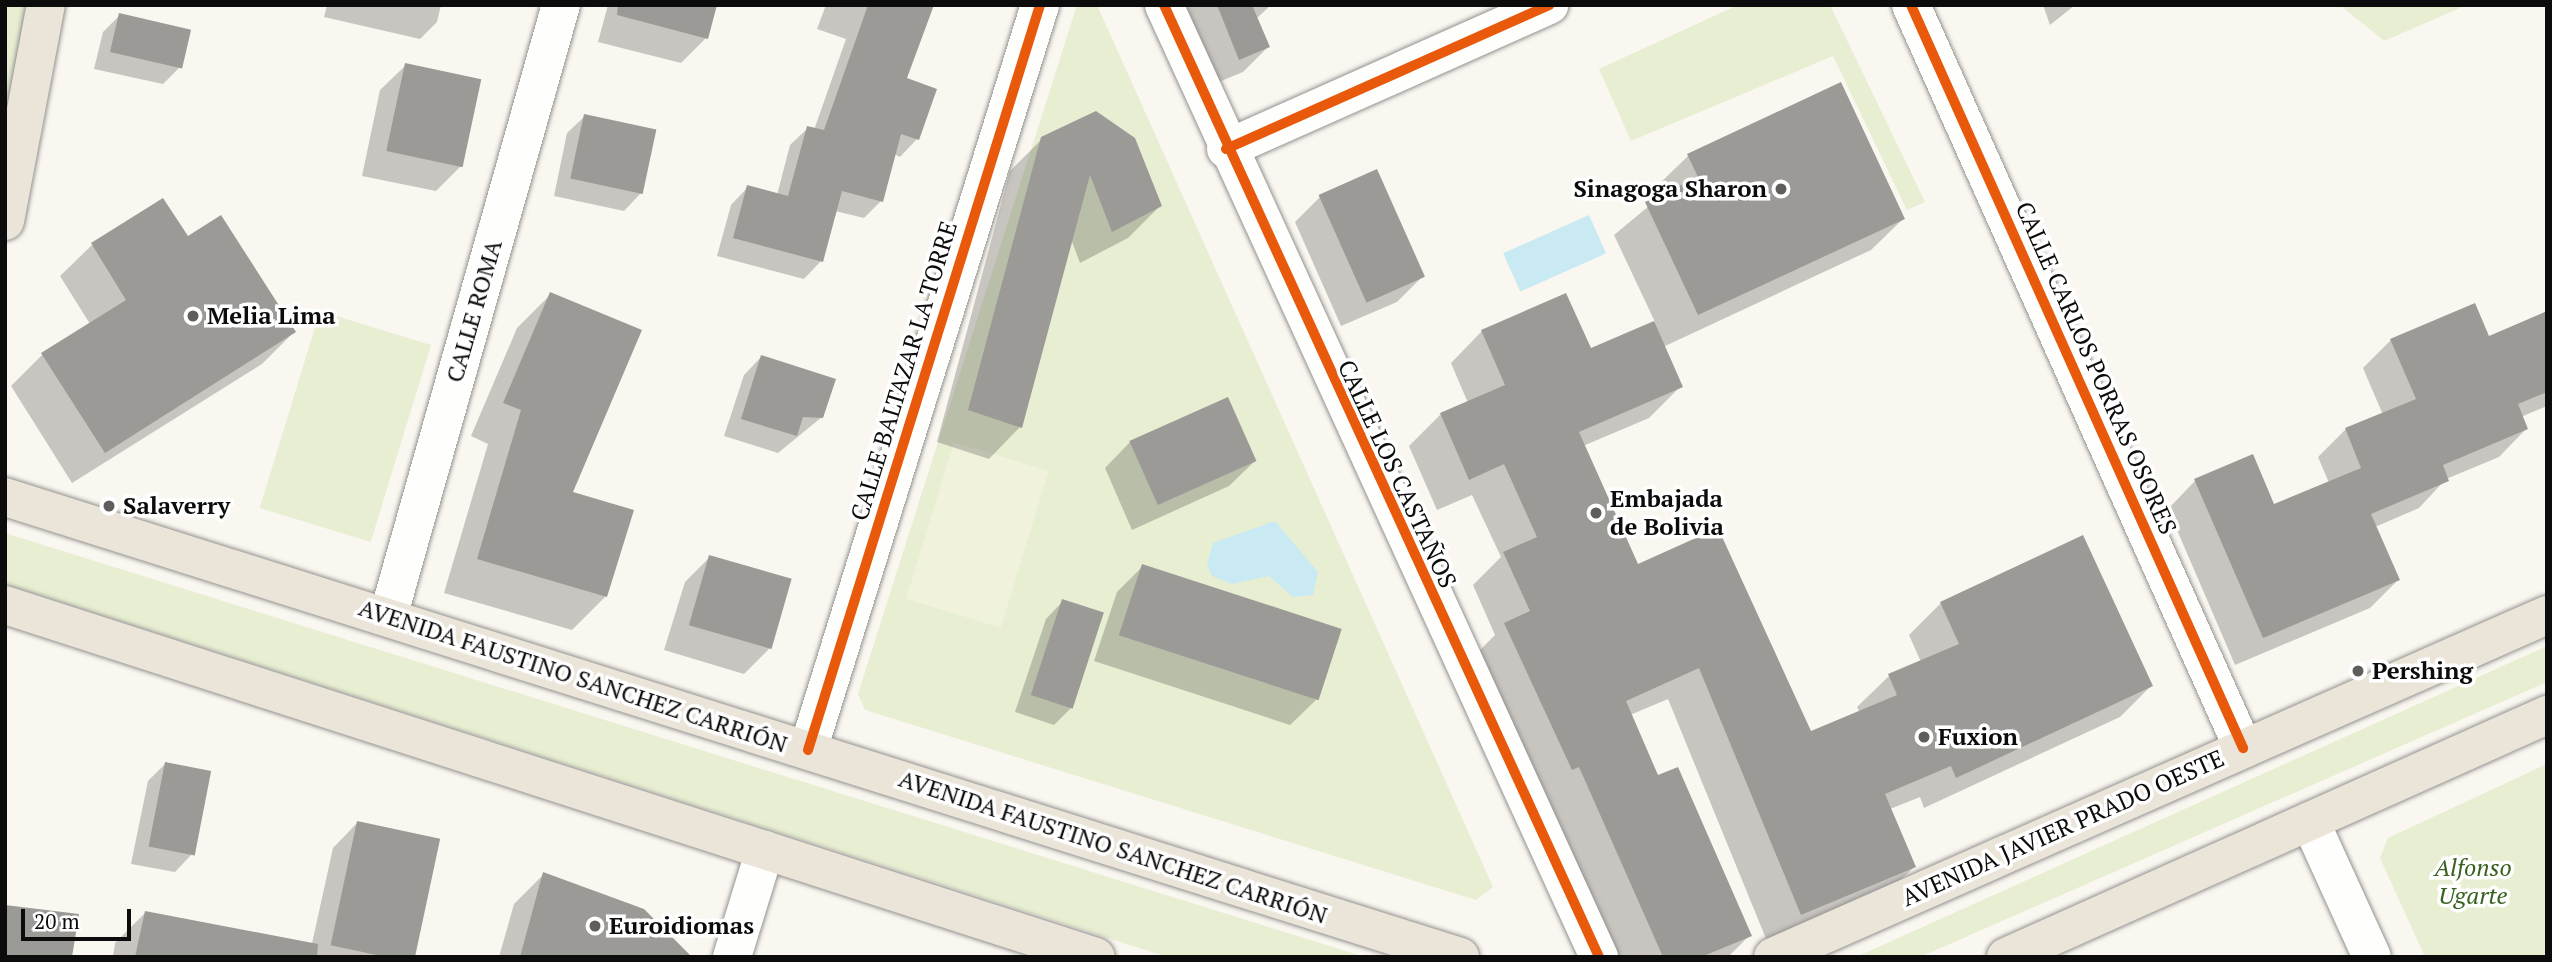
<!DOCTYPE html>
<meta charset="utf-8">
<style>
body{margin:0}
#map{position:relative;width:2552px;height:962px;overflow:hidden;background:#faf7f1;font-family:"PT Serif",serif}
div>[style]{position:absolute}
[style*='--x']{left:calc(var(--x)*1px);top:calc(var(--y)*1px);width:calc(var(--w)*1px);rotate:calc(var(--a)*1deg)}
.green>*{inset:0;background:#e7eed2;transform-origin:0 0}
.pitch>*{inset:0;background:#f0f2dc;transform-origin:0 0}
.water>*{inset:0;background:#c9eaf2;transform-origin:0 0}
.shadow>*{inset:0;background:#0003}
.building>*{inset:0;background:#9c9a97;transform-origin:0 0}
.roads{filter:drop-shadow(0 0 2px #93928f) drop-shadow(0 0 2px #93928f)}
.minor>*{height:38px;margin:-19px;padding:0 19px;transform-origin:19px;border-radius:19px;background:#fefefd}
.major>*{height:38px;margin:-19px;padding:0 19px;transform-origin:19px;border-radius:19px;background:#ebe4d9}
.cycleway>*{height:10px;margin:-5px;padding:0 5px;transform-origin:5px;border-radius:5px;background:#e8590c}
.dots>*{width:19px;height:19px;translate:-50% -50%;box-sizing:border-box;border:4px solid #fff;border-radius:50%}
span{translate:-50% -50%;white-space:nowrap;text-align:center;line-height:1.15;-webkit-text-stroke:7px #fff;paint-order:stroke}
.poi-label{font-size:24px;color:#0c0c0c;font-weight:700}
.right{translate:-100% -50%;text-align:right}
.left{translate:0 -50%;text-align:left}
.street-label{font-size:24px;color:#0c0c0c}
.park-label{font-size:24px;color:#376120;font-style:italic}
.frame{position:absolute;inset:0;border:7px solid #0c0c0c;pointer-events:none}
.scale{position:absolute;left:21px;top:909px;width:110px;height:32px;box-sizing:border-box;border:4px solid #0c0c0c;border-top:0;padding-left:9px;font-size:21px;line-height:24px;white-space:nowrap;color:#0c0c0c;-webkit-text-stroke:5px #fff;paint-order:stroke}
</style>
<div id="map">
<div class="green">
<div style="clip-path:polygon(5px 5px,36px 5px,5px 174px)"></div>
<div style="clip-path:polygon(1077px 5px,1097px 5px,1493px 887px,1476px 900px,865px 710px,858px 694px)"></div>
<div style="clip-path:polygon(1738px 5px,1830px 5px,1925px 202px,1907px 210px,1833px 56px,1631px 141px,1599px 69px)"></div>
<div style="clip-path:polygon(2340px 5px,2467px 5px,2384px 41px)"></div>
<div style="left:320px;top:311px;width:116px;height:206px;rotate:17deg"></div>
<div style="clip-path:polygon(5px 533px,1365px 957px,1167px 957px,5px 584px)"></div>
<div style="clip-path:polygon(2547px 646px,2547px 682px,1920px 957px,1856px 957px)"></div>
<div style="clip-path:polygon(2547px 764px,2547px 957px,2425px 957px,2380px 858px,2388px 838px)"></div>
</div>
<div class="pitch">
<div style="left:954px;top:442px;width:99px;height:164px;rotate:17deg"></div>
</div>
<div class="water">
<div style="left:1589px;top:215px;width:42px;height:94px;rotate:66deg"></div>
<div style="clip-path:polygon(1275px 521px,1318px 572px,1313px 595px,1293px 597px,1269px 576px,1232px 584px,1212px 576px,1207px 565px,1213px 543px)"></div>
</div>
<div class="shadow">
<div style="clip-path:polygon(327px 5px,441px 5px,437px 22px,420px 39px,324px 17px)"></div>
<div style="clip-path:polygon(608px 5px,715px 5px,706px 38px,681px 63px,598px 42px)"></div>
<div style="clip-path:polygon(826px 5px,932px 5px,905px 79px,917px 139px,900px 157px,894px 154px,881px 201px,864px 218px,835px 211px,821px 261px,804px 279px,717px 256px,731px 205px,748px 187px,777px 195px,790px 145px,808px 128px,814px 130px,846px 39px,817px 29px)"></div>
<div style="clip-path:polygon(1190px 5px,1271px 5px,1256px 19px,1268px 47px,1243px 72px,1214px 84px,1184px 11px)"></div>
<div style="clip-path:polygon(2043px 5px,2075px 5px,2050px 25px)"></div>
<div style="clip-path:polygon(120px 15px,180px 67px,163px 84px,94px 69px,103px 32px)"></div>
<div style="clip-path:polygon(406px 65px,461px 166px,436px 191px,362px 176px,380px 90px)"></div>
<div style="clip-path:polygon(585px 116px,641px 193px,624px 211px,554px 196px,567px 133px)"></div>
<div style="clip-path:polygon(1042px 139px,1160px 206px,1128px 238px,1080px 263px,1071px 239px,1020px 427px,989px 459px,937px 442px,1010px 171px)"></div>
<div style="clip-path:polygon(1688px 156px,1903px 219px,1871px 250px,1663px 347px,1681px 386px,1649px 418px,1583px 446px,1638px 567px,1810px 734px,1860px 713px,1857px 707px,1889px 676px,1921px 662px,1909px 635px,1941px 603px,2151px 686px,2120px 717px,1924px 808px,1920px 797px,1890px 809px,1914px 867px,1882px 898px,1769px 946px,1668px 699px,1630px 715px,1657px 778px,1750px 935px,1728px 957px,1618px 957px,1474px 656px,1495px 635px,1473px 585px,1501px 557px,1472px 495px,1437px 510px,1409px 446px,1441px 414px,1468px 403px,1451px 363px,1482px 331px,1590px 351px,1655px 322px,1614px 235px,1661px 196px,1656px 187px)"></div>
<div style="clip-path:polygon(1320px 197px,1422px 277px,1397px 302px,1341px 326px,1295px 222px)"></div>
<div style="clip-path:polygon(163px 200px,187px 238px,294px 332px,262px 364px,72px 483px,11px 386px,42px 355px,90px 324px,60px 276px,92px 245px)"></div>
<div style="clip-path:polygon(551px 294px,571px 493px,606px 596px,572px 630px,444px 593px,488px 444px,471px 436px,517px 328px)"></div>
<div style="clip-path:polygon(2547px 313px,2547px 406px,2521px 417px,2526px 429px,2499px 457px,2446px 479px,2419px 508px,2375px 527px,2398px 580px,2370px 608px,2235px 665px,2168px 509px,2195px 481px,2273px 507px,2329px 483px,2318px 457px,2346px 429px,2383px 415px,2363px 368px,2391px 340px,2488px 339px)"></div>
<div style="clip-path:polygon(761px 357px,822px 417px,778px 453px,724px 436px,744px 375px)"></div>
<div style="clip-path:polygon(1130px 442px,1255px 461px,1229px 486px,1132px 530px,1105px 468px)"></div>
<div style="clip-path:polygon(710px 557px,770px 648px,744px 674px,664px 650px,685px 582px)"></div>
<div style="clip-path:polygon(1143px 566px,1316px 700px,1290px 725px,1094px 661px,1117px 592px)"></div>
<div style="clip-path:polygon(1063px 601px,1072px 707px,1054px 725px,1015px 712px,1046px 619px)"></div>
<div style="clip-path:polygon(165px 764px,192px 854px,175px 872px,131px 864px,148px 781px)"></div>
<div style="clip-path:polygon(358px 822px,413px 957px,309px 957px,333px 848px)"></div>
<div style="clip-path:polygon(544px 874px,680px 957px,499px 957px,514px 904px)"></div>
<div style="clip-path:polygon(145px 913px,262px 957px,113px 957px,115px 943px)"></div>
</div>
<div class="building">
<div style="clip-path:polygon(618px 5px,717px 5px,708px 39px,617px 15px)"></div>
<div style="clip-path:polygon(868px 5px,934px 5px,907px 78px,937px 89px,919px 140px,901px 134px,883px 202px,842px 191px,823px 262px,733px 238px,747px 185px,788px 196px,807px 126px,824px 130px)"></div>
<div style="clip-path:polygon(1217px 5px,1252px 5px,1270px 47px,1239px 60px)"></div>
<div style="left:119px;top:13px;width:74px;height:40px;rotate:13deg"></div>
<div style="left:405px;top:63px;width:78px;height:90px;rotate:12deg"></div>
<div style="clip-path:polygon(1841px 82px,1905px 219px,1698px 315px,1645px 202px,1698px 177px,1687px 154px)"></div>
<div style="clip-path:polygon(1096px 111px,1135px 138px,1162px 206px,1112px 232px,1090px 175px,1022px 428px,968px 410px,1041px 137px)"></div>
<div style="left:584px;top:114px;width:74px;height:66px;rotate:12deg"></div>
<div style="left:1377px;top:169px;width:118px;height:64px;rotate:66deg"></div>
<div style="clip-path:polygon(163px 198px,188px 236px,221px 215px,296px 332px,105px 453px,41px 353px,126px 300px,91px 243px)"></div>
<div style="clip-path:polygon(550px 292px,642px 330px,573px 492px,634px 510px,607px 597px,477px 559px,521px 410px,503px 403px)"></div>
<div style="clip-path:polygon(1566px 293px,1591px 348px,1654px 321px,1683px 387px,1579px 432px,1638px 564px,1718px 528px,1811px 731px,1897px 695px,1888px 674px,1959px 644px,1940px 602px,2083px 535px,2153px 686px,1956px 778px,1951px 766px,1885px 794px,1916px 867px,1801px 915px,1699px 668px,1626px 701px,1658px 775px,1678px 767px,1752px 936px,1701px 957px,1663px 957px,1579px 767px,1572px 770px,1504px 623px,1530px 611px,1503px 552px,1537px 537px,1504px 464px,1469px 480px,1440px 413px,1505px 385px,1481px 330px)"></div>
<div style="clip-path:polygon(2475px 303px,2489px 336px,2547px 311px,2547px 392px,2518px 404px,2528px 429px,2443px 465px,2449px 481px,2371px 514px,2400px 580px,2263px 638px,2194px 479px,2253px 454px,2274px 504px,2361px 468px,2345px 428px,2416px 399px,2390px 339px)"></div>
<div style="clip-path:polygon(761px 355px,836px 379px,823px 418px,803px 417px,797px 436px,741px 419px)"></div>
<div style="left:1228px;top:397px;width:70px;height:108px;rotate:66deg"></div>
<div style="left:709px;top:555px;width:86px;height:73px;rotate:16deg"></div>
<div style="left:1142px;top:564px;width:210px;height:75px;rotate:18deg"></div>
<div style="left:1062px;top:599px;width:44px;height:101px;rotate:18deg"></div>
<div style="left:165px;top:762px;width:47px;height:86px;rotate:11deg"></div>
<div style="left:357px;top:821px;width:85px;height:127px;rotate:12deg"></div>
<div style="clip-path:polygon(543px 872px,644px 909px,692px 957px,520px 957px)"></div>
<div style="clip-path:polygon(5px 905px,79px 914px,72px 957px,5px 957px)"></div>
<div style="clip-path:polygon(145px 911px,318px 944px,317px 957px,135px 957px)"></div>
</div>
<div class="roads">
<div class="minor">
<div style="--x:1164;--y:5;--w:1047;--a:65.44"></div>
<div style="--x:1911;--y:5;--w:814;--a:65.92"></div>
<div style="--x:1226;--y:149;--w:354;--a:-24"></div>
<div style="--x:388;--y:617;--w:636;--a:-74.22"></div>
<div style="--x:808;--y:750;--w:780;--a:-72.7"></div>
<div style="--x:2310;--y:821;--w:149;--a:65.5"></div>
<div style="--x:732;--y:957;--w:112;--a:-72.9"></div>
</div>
<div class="major">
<div style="--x:5;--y:221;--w:220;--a:-79.3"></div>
<div style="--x:5;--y:497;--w:1526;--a:17.54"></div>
<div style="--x:5;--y:605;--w:1146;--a:17.88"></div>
<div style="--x:1773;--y:957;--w:846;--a:-23.84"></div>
<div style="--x:2006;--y:957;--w:593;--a:-24.1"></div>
</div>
</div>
<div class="cycleway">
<div style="--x:1164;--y:5;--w:1047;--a:65.44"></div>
<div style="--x:1911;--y:5;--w:814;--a:65.92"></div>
<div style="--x:1226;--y:149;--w:354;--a:-24"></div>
<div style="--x:808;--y:750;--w:780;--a:-72.7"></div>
</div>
<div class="dots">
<div style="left:1781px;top:189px;background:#5f5e5c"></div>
<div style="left:193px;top:316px;background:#5f5e5c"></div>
<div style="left:109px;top:506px;background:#5f5e5c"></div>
<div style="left:1596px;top:513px;background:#5f5e5c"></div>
<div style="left:2358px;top:671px;background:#5f5e5c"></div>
<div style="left:1924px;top:737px;background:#5f5e5c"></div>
<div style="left:595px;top:926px;background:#5f5e5c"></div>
</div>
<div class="poi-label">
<span class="right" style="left:1767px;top:189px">Sinagoga Sharon</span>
<span class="left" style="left:207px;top:316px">Melia Lima</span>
<span class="left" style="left:1610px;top:513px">Embajada<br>de Bolivia</span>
<span class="left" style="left:123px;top:506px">Salaverry</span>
<span class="left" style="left:2372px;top:671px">Pershing</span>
<span class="left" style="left:1938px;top:737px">Fuxion</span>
<span class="left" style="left:609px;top:926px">Euroidiomas</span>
</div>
<div class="street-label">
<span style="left:474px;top:311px;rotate:-74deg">CALLE ROMA</span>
<span style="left:2096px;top:368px;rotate:66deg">CALLE CARLOS PORRAS OSORES</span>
<span style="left:904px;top:371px;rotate:-73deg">CALLE BALTAZAR LA TORRE</span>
<span style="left:1397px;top:474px;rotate:65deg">CALLE LOS CASTAÑOS</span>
<span style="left:573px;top:676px;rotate:18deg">AVENIDA FAUSTINO SANCHEZ CARRIÓN</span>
<span style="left:2063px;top:828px;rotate:-24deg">AVENIDA JAVIER PRADO OESTE</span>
<span style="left:1113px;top:847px;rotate:18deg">AVENIDA FAUSTINO SANCHEZ CARRIÓN</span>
</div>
<div class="park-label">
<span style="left:2473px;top:882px">Alfonso<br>Ugarte</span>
</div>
<div class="frame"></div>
<div class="scale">20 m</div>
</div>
